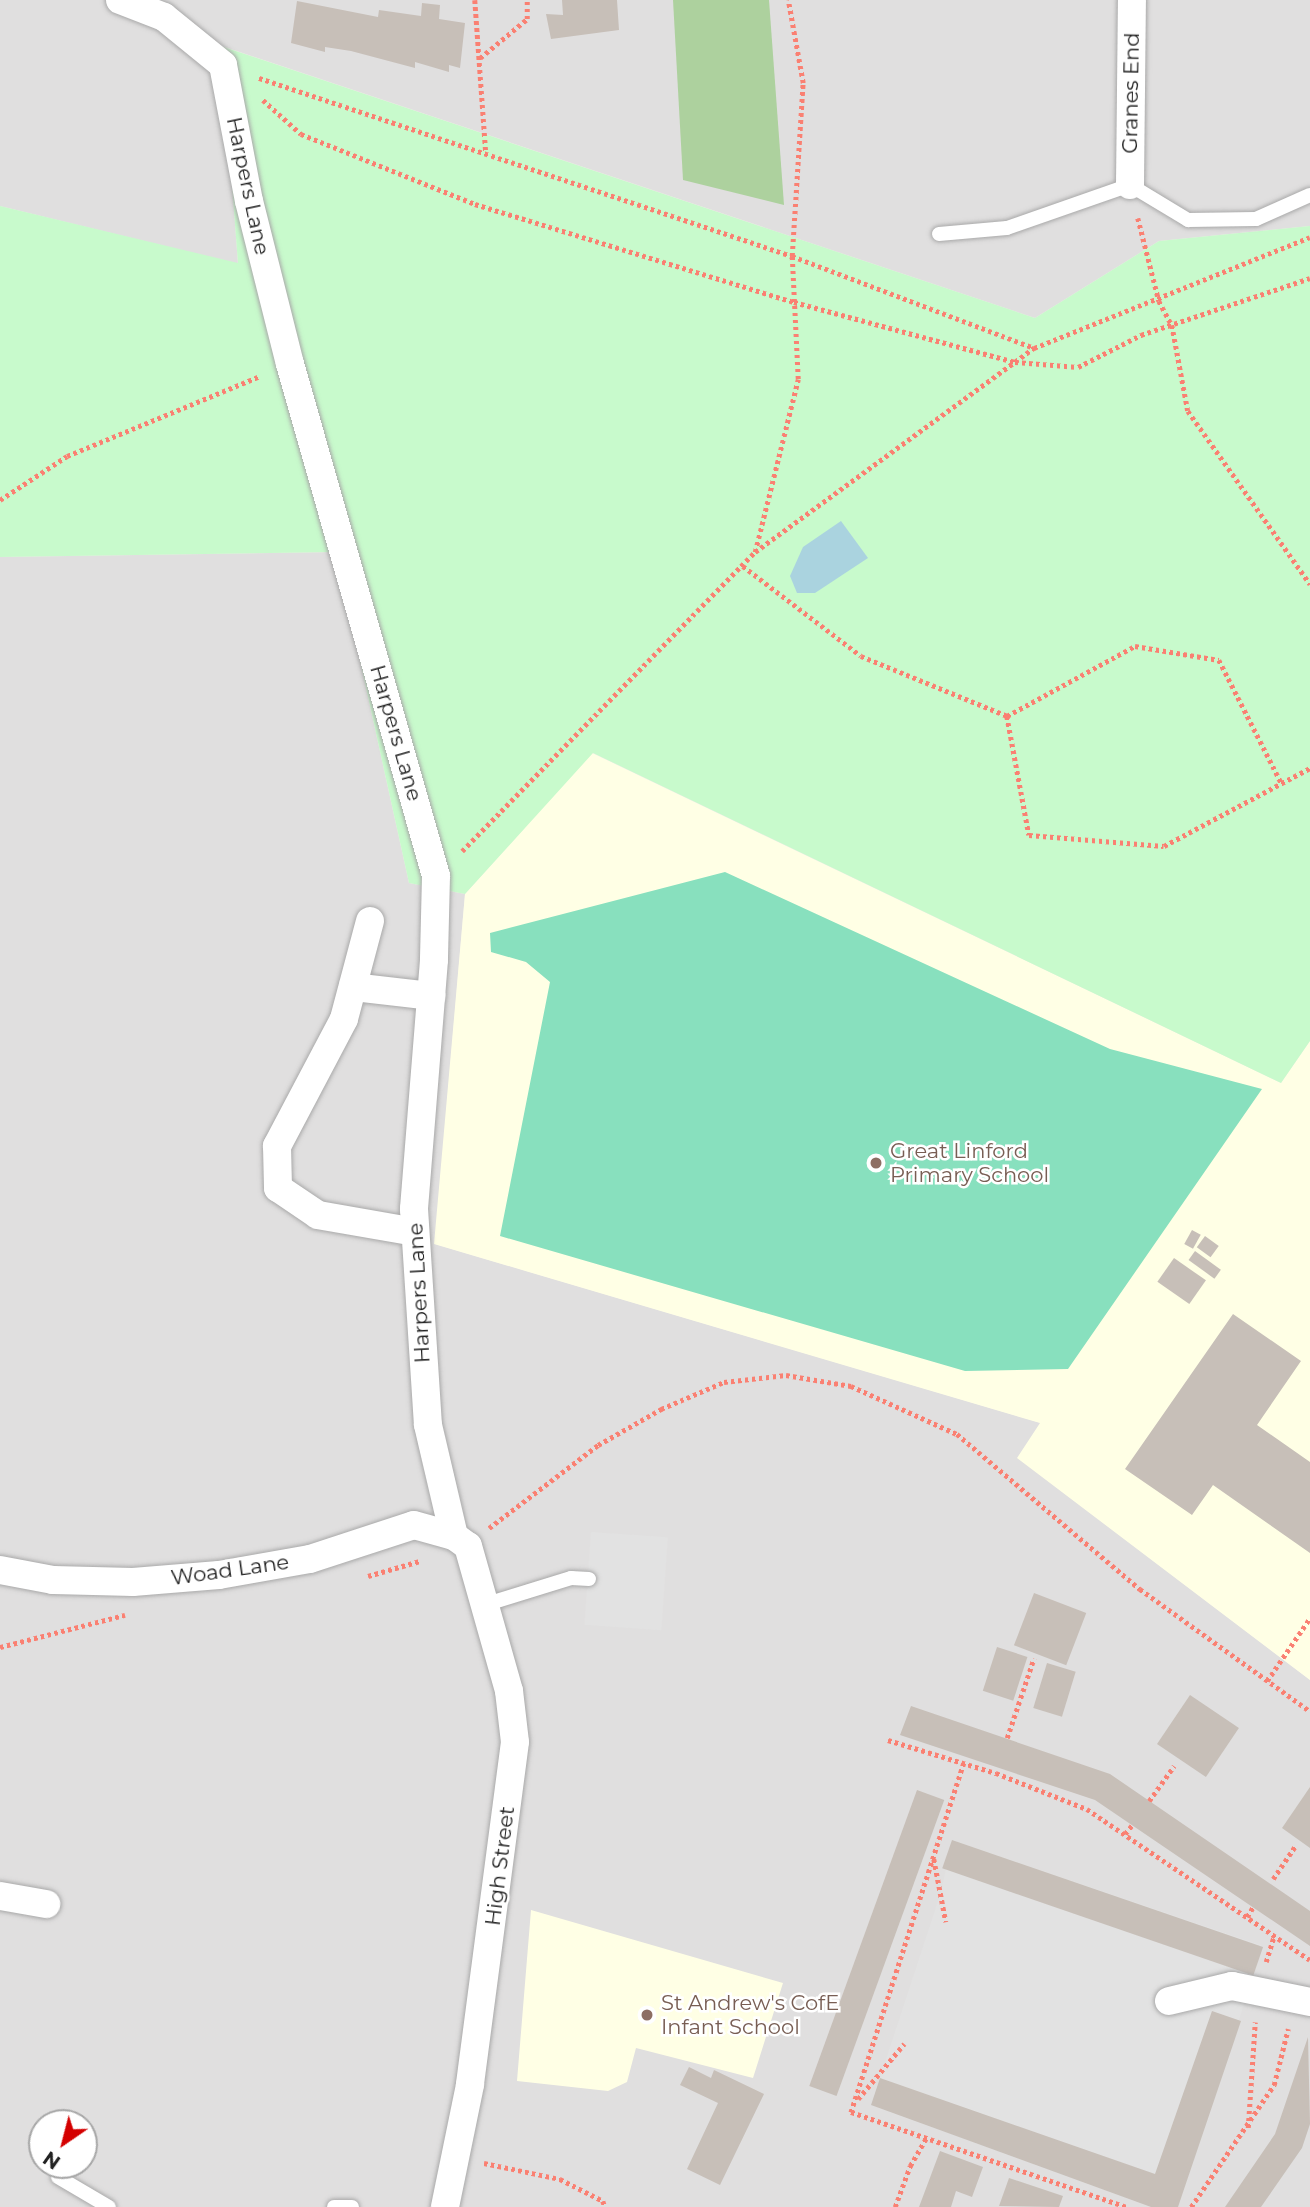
<!DOCTYPE html>
<style>
body{margin:0}
#map{position:relative;width:1310px;height:2207px;overflow:hidden;background:#f2efe9;font-family:Montserrat,sans-serif}
div>[style]{position:absolute}
[style*='--x']{left:calc(var(--x)*1px);top:calc(var(--y)*1px);width:calc(var(--w)*1px);rotate:calc(var(--a)*1deg)}
.residential>*{inset:0;background:#e0dfdf}
.education>*{inset:0;background:#ffffe5}
.forest>*{inset:0;background:#add19e}
.park>*{inset:0;background:#c8facc}
.pitch>*{inset:0;background:#88e0be}
.parking>*{inset:0;background:#e2e2e2;transform-origin:0 0}
.water>*{inset:0;background:#aad3df}
.building>*{inset:0;background:#c7bfb8;transform-origin:0 0}
.path>*{height:4.5px;margin-top:-2.25px;transform-origin:0;background:repeating-linear-gradient(90deg,#fa8072 0 3.5px,transparent 0 7px)}
.roads{filter:drop-shadow(0 0 2px #a9a9a9) drop-shadow(0 0 2px #a9a9a9)}
.service>*{height:14px;margin:-7px;padding:0 7px;transform-origin:7px;border-radius:7px;background:#fff}
.minor>*{height:28px;margin:-14px;padding:0 14px;transform-origin:14px;border-radius:14px;background:#fff}
.dots>*{width:19px;height:19px;translate:-50% -50%;box-sizing:border-box;border:4px solid #fff;border-radius:50%}
span{translate:-50% -50%;white-space:nowrap;text-align:center;line-height:1.15;-webkit-text-stroke:5px #fff;paint-order:stroke}
.street-label{font-size:21px;color:#222}
.education-label{font-size:21px;color:#785e54}
.left{translate:0 -50%;text-align:left}
.north{position:absolute;left:28px;top:2109px;width:70px;height:70px;box-sizing:border-box;background:#fff;border:2px solid #a7a7a7;border-radius:50%;rotate:215deg;font-size:19px;font-weight:700;line-height:28px;text-align:center;color:#222}
.north::after{content:'';display:block;margin:auto;width:24px;height:32px;background:#d40000;clip-path:polygon(50% 0,100% 100%,50% 72%,0 100%)}
</style>
<div id="map">
<div class="residential">
<div style="clip-path:polygon(0 0,1310px 0,1310px 226px,1159px 241px,1035px 318px,222px 46px,238px 264px,0 206px)"></div>
<div style="clip-path:polygon(evenodd,336px 552px,409px 883px,465px 894px,435px 1244px,1041px 1423px,1018px 1458px,1310px 1680px,1310px 2207px,0 2207px,0 557px,336px 552px,42px 2123px,84px 2123px,84px 2165px,42px 2165px,42px 2123px)"></div>
</div>
<div class="education">
<div style="clip-path:polygon(592px 753px,1281px 1083px,1310px 1041px,1310px 1680px,1017px 1458px,1040px 1423px,434px 1244px,465px 894px)"></div>
<div style="clip-path:polygon(531px 1910px,783px 1983px,753px 2078px,636px 2048px,627px 2082px,608px 2091px,517px 2081px)"></div>
</div>
<div class="forest">
<div style="clip-path:polygon(673px 0,769px 0,784px 205px,683px 180px)"></div>
</div>
<div class="park">
<div style="clip-path:polygon(221px 46px,1035px 318px,1159px 241px,1310px 226px,1310px 1041px,1281px 1083px,593px 753px,465px 894px,409px 883px,336px 552px,0 557px,0 206px,238px 263px)"></div>
</div>
<div class="pitch">
<div style="clip-path:polygon(725px 872px,1110px 1049px,1262px 1089px,1068px 1369px,965px 1371px,500px 1236px,550px 982px,526px 962px,491px 952px,490px 933px)"></div>
</div>
<div class="parking">
<div style="left:591px;top:1532px;width:77px;height:93px;rotate:4deg"></div>
<div style="clip-path:polygon(952px 1840px,1263px 1946px,1178px 2207px,1151px 2207px,871px 2105px,941px 1892px)"></div>
</div>
<div class="water">
<div style="clip-path:polygon(841px 521px,868px 558px,815px 593px,797px 593px,790px 576px,803px 547px)"></div>
</div>
<div class="building">
<div style="clip-path:polygon(562px 0,617px 0,619px 30px,551px 39px,546px 14px,563px 15px)"></div>
<div style="clip-path:polygon(297px 1px,378px 17px,379px 10px,421px 16px,422px 3px,440px 5px,439px 19px,465px 23px,460px 68px,449px 65px,449px 72px,415px 62px,415px 68px,351px 51px,325px 47px,325px 52px,291px 43px)"></div>
<div style="left:1192px;top:1230px;width:10px;height:16px;rotate:29deg"></div>
<div style="left:1205px;top:1236px;width:17px;height:14px;rotate:36deg"></div>
<div style="left:1195px;top:1251px;width:32px;height:11px;rotate:36deg"></div>
<div style="left:1174px;top:1258px;width:39px;height:29px;rotate:35deg"></div>
<div style="clip-path:polygon(1233px 1314px,1301px 1361px,1257px 1425px,1310px 1462px,1310px 1553px,1213px 1485px,1192px 1515px,1125px 1469px)"></div>
<div style="left:1034px;top:1593px;width:56px;height:56px;rotate:21deg"></div>
<div style="left:997px;top:1647px;width:32px;height:46px;rotate:18deg"></div>
<div style="left:1047px;top:1663px;width:30px;height:47px;rotate:17deg"></div>
<div style="left:1190px;top:1695px;width:59px;height:59px;rotate:34deg"></div>
<div style="clip-path:polygon(911px 1706px,1110px 1774px,1310px 1911px,1310px 1946px,1095px 1800px,900px 1735px)"></div>
<div style="clip-path:polygon(1310px 1787px,1310px 1848px,1282px 1828px)"></div>
<div style="left:917px;top:1790px;width:29px;height:315px;rotate:20deg"></div>
<div style="left:952px;top:1840px;width:329px;height:30px;rotate:19deg"></div>
<div style="clip-path:polygon(1212px 2011px,1241px 2021px,1178px 2207px,1151px 2207px,871px 2105px,880px 2078px,1155px 2174px)"></div>
<div style="clip-path:polygon(1308px 2037px,1310px 2124px,1302px 2148px,1261px 2207px,1225px 2207px,1275px 2134px)"></div>
<div style="clip-path:polygon(689px 2067px,711px 2078px,714px 2070px,764px 2094px,720px 2185px,687px 2169px,718px 2103px,680px 2085px)"></div>
<div style="clip-path:polygon(940px 2151px,983px 2167px,972px 2197px,956px 2191px,951px 2207px,919px 2207px)"></div>
<div style="clip-path:polygon(1009px 2178px,1063px 2196px,1059px 2207px,999px 2206px)"></div>
</div>
<div class="path">
<div style="--x:475;--y:0;--w:153;--a:85.9"></div>
<div style="--x:480;--y:58;--w:61;--a:-39.7"></div>
<div style="--x:527;--y:19;--w:19;--a:-90"></div>
<div style="--x:259;--y:78;--w:562;--a:18.47"></div>
<div style="--x:792;--y:256;--w:259;--a:20.8"></div>
<div style="--x:263;--y:100;--w:51;--a:41.8"></div>
<div style="--x:301;--y:134;--w:188;--a:21.9"></div>
<div style="--x:475;--y:204;--w:334;--a:17.1"></div>
<div style="--x:794;--y:302;--w:229;--a:15.2"></div>
<div style="--x:1015;--y:362;--w:63;--a:4.5"></div>
<div style="--x:1078;--y:367;--w:71;--a:-26.9"></div>
<div style="--x:1141;--y:335;--w:178;--a:-18.6"></div>
<div style="--x:1138;--y:218;--w:86;--a:75.8"></div>
<div style="--x:1159;--y:301;--w:27;--a:62"></div>
<div style="--x:1172;--y:325;--w:87;--a:79.5"></div>
<div style="--x:1188;--y:411;--w:212;--a:54.8"></div>
<div style="--x:0;--y:500;--w:80;--a:-33.3"></div>
<div style="--x:67;--y:456;--w:209;--a:-22.5"></div>
<div style="--x:755;--y:552;--w:178;--a:-76"></div>
<div style="--x:798;--y:379;--w:123;--a:-92.8"></div>
<div style="--x:792;--y:256;--w:173;--a:-86.4"></div>
<div style="--x:803;--y:83;--w:84;--a:-100.2"></div>
<div style="--x:743;--y:566;--w:148;--a:37.3"></div>
<div style="--x:861;--y:656;--w:158;--a:22.3"></div>
<div style="--x:1007;--y:716;--w:121;--a:79.5"></div>
<div style="--x:1029;--y:835;--w:135;--a:4.7"></div>
<div style="--x:1164;--y:846;--w:166;--a:-28.1"></div>
<div style="--x:1007;--y:716;--w:146;--a:-28.7"></div>
<div style="--x:1135;--y:646;--w:85;--a:9.5"></div>
<div style="--x:1219;--y:660;--w:137;--a:63.1"></div>
<div style="--x:462;--y:851;--w:419;--a:-45.6"></div>
<div style="--x:755;--y:552;--w:346;--a:-36.2"></div>
<div style="--x:1034;--y:348;--w:297;--a:-21.9"></div>
<div style="--x:489;--y:1528;--w:137;--a:-37.3"></div>
<div style="--x:598;--y:1445;--w:73;--a:-29.7"></div>
<div style="--x:661;--y:1409;--w:69;--a:-23.2"></div>
<div style="--x:724;--y:1382;--w:62;--a:-6.4"></div>
<div style="--x:786;--y:1375;--w:66;--a:9.6"></div>
<div style="--x:851;--y:1386;--w:116;--a:24.4"></div>
<div style="--x:957;--y:1434;--w:240;--a:40.3"></div>
<div style="--x:1140;--y:1589;--w:209;--a:35.7"></div>
<div style="--x:368;--y:1576;--w:54;--a:-16.1"></div>
<div style="--x:0;--y:1647;--w:129;--a:-14.4"></div>
<div style="--x:1267;--y:1681;--w:76;--a:-55.7"></div>
<div style="--x:1007;--y:1738;--w:84;--a:-71.4"></div>
<div style="--x:888;--y:1740;--w:113;--a:17"></div>
<div style="--x:996;--y:1773;--w:98;--a:21.6"></div>
<div style="--x:1087;--y:1809;--w:269;--a:34.1"></div>
<div style="--x:964;--y:1763;--w:367;--a:107.9"></div>
<div style="--x:851;--y:2112;--w:292;--a:19"></div>
<div style="--x:1149;--y:1801;--w:43;--a:-54.5"></div>
<div style="--x:1125;--y:1834;--w:11;--a:-52"></div>
<div style="--x:934;--y:1859;--w:64;--a:79.2"></div>
<div style="--x:1273;--y:1879;--w:40;--a:-56"></div>
<div style="--x:1247;--y:1917;--w:12;--a:-59"></div>
<div style="--x:1266;--y:1962;--w:27;--a:-73"></div>
<div style="--x:858;--y:2099;--w:72;--a:-50.1"></div>
<div style="--x:1248;--y:2128;--w:106;--a:-86.2"></div>
<div style="--x:484;--y:2163;--w:78;--a:11.9"></div>
<div style="--x:560;--y:2179;--w:48;--a:27.1"></div>
<div style="--x:603;--y:2201;--w:6;--a:72"></div>
<div style="--x:895;--y:2207;--w:44;--a:-69.9"></div>
<div style="--x:910;--y:2166;--w:32;--a:-60"></div>
<div style="--x:1191;--y:2207;--w:148;--a:-55.8"></div>
<div style="--x:1274;--y:2085;--w:58;--a:-76"></div>
</div>
<div class="roads">
<div class="service">
<div style="--x:939;--y:234;--w:68;--a:-5"></div>
<div style="--x:1007;--y:228;--w:130;--a:-19.3"></div>
<div style="--x:1130;--y:185;--w:68;--a:31.1"></div>
<div style="--x:1188;--y:220;--w:68;--a:-0.8"></div>
<div style="--x:1256;--y:219;--w:59;--a:-24"></div>
<div style="--x:487;--y:1604;--w:88;--a:-17.2"></div>
<div style="--x:571;--y:1578;--w:18;--a:3"></div>
<div style="--x:58;--y:2177;--w:59;--a:30.5"></div>
<div style="--x:334;--y:2207;--w:18;--a:0"></div>
</div>
<div class="minor">
<div style="--x:120;--y:0;--w:47;--a:21.1"></div>
<div style="--x:164;--y:17;--w:76;--a:39.1"></div>
<div style="--x:223;--y:65;--w:138;--a:79.2"></div>
<div style="--x:249;--y:201;--w:168;--a:75.9"></div>
<div style="--x:290;--y:364;--w:532;--a:74.08"></div>
<div style="--x:436;--y:876;--w:84;--a:91.4"></div>
<div style="--x:434;--y:960;--w:250;--a:94.6"></div>
<div style="--x:414;--y:1209;--w:216;--a:86.3"></div>
<div style="--x:428;--y:1425;--w:114;--a:76.8"></div>
<div style="--x:1130;--y:185;--w:185;--a:-89.4"></div>
<div style="--x:370;--y:921;--w:101;--a:104.9"></div>
<div style="--x:344;--y:1019;--w:144;--a:117.8"></div>
<div style="--x:277;--y:1146;--w:42;--a:88.6"></div>
<div style="--x:278;--y:1188;--w:48;--a:34"></div>
<div style="--x:318;--y:1215;--w:98;--a:9.9"></div>
<div style="--x:353;--y:987;--w:79;--a:6.6"></div>
<div style="--x:0;--y:1570;--w:54;--a:10.7"></div>
<div style="--x:53;--y:1580;--w:80;--a:1.4"></div>
<div style="--x:133;--y:1582;--w:86;--a:-4.7"></div>
<div style="--x:219;--y:1575;--w:92;--a:-10"></div>
<div style="--x:310;--y:1559;--w:109;--a:-18.1"></div>
<div style="--x:414;--y:1525;--w:41;--a:15.4"></div>
<div style="--x:454;--y:1536;--w:17;--a:36"></div>
<div style="--x:468;--y:1546;--w:151;--a:74.2"></div>
<div style="--x:509;--y:1691;--w:51;--a:83.3"></div>
<div style="--x:515;--y:1742;--w:346;--a:97.5"></div>
<div style="--x:470;--y:2085;--w:125;--a:101.6"></div>
<div style="--x:0;--y:1896;--w:47;--a:9.9"></div>
<div style="--x:1169;--y:2001;--w:65;--a:-13.4"></div>
<div style="--x:1232;--y:1986;--w:80;--a:11.6"></div>
</div>
</div>
<div class="dots">
<div style="left:876px;top:1163px;background:#8d6e63"></div>
<div style="left:647px;top:2015px;background:#8d6e63"></div>
</div>
<div class="street-label">
<span style="left:1131px;top:93px;rotate:-89deg">Granes End</span>
<span style="left:248px;top:186px;rotate:78deg">Harpers Lane</span>
<span style="left:396px;top:733px;rotate:74deg">Harpers Lane</span>
<span style="left:419px;top:1293px;rotate:-93deg">Harpers Lane</span>
<span style="left:230px;top:1570px;rotate:-8deg">Woad Lane</span>
<span style="left:500px;top:1866px;rotate:-83deg">High Street</span>
</div>
<div class="education-label">
<span class="left" style="left:890px;top:1163px">Great Linford<br>Primary School</span>
<span class="left" style="left:661px;top:2015px">St Andrew's CofE<br>Infant School</span>
</div>
<div class="north">N</div>
</div>
